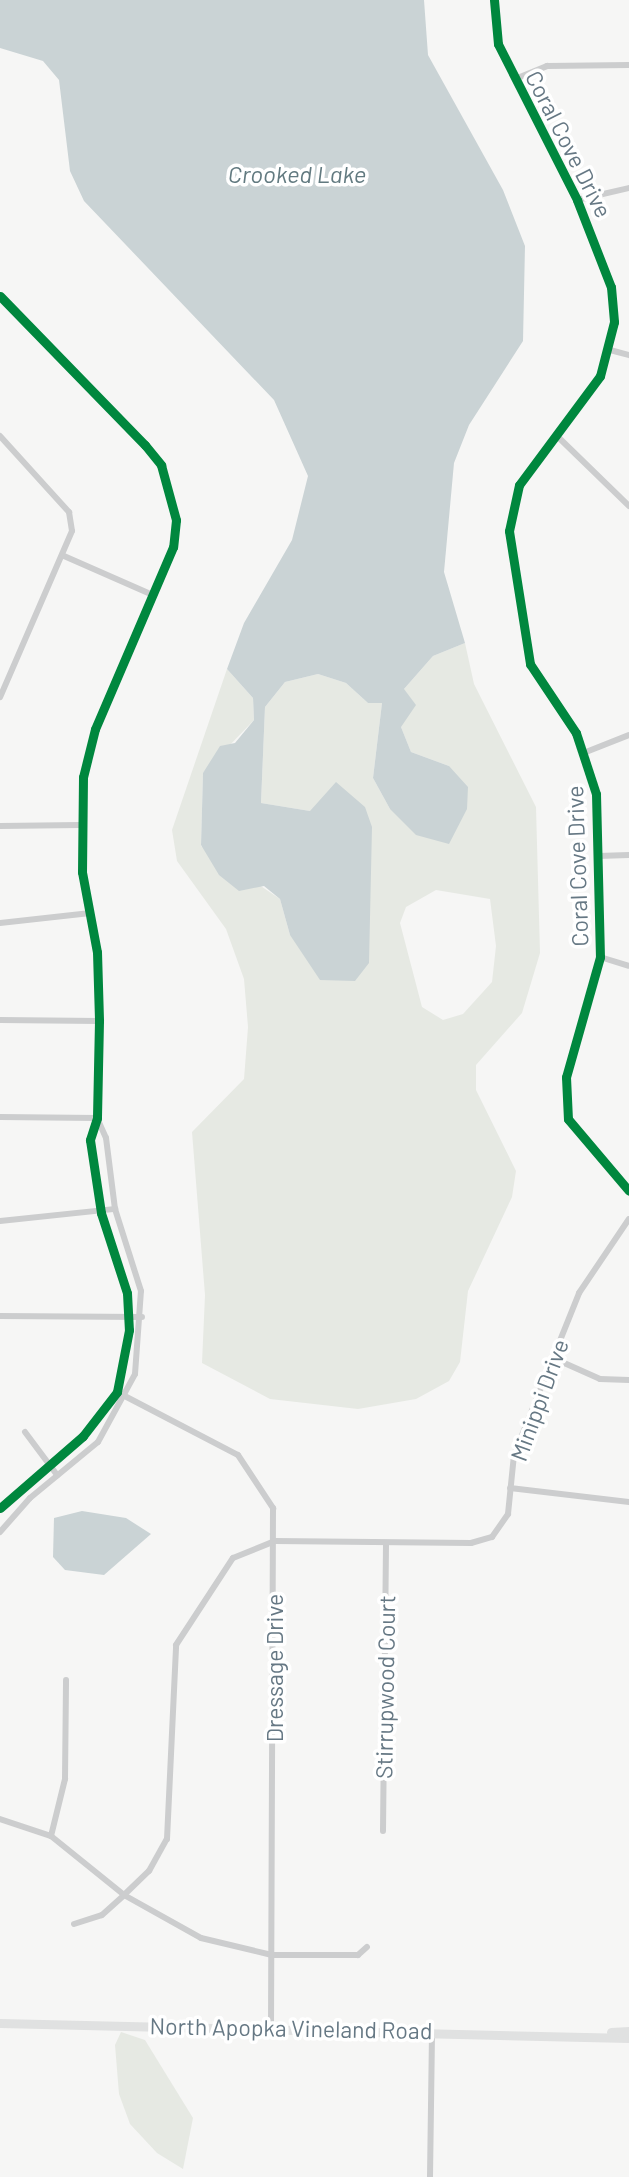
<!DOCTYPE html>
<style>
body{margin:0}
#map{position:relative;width:629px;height:2177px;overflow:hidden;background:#f6f6f5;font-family:Barlow,sans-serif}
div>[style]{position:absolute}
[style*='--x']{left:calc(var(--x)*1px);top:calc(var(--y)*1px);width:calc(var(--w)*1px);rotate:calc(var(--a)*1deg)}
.green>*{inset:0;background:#e6e9e3}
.water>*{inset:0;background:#cad3d5}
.street>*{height:6px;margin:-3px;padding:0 3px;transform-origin:3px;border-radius:3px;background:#cccdce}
.secondary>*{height:9px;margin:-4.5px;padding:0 4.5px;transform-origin:4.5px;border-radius:4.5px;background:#e0e1e1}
.cycleway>*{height:9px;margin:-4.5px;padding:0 4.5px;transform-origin:4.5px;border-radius:4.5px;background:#00873e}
span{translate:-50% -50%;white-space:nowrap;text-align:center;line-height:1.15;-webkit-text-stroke:7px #fff;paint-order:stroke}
.street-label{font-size:23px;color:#667884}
.water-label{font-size:24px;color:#627a80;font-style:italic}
</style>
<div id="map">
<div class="green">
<div style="clip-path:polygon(evenodd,465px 643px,474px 684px,536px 807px,540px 953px,522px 1013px,476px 1065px,476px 1090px,516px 1171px,512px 1197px,468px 1291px,460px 1362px,449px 1381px,416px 1399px,358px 1409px,270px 1399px,202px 1363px,205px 1295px,192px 1132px,244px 1079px,248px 1027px,244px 979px,226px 929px,177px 861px,172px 830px,227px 669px,253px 698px,254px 720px,203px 773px,201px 846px,280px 899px,290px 935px,310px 811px,261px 803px,265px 707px,285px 682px,318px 674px,346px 683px,368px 703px,382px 703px,373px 778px,390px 809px,449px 766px,411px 752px,401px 727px,404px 689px,433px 656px,465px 643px,436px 890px,490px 899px,496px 946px,492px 982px,463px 1014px,443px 1020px,422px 1007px,400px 923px,406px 907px,436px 890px)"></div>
<div style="clip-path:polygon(121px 2032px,145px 2040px,193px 2118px,183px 2169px,157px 2153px,130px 2124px,119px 2094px,115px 2045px)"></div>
</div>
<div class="water">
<div style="clip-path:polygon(0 0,424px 0,428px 55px,503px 190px,525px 246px,523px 341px,469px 425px,454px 463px,444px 572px,465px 643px,433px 656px,404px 689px,416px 705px,401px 727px,411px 752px,449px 766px,468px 787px,467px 809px,449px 844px,416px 835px,390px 809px,373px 778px,382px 703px,368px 703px,346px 683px,318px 674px,285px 682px,265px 707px,261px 803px,310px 811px,336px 782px,365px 807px,372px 827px,369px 963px,355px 981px,320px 980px,290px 935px,280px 899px,264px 886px,239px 891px,219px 875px,201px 845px,203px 773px,220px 746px,235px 743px,254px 720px,253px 698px,227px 669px,244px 623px,292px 540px,308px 476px,274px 400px,84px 201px,70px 171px,59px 80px,43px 61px,0 48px)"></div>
<div style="clip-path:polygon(82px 1511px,126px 1518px,151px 1534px,104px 1575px,65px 1570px,53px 1557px,54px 1518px)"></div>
</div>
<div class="street">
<div style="--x:494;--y:0;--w:44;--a:84.8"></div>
<div style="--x:498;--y:44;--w:175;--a:63.1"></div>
<div style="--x:577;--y:200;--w:93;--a:68.7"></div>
<div style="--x:611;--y:287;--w:35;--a:85"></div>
<div style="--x:614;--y:322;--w:56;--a:104.5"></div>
<div style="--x:600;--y:376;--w:136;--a:126.6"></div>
<div style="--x:519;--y:485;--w:47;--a:102.3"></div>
<div style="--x:509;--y:531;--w:135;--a:81"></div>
<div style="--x:530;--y:664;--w:83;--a:56.3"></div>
<div style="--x:576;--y:733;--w:64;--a:71.8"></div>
<div style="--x:596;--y:794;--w:163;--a:88.6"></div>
<div style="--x:600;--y:957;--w:125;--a:105.8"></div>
<div style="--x:566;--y:1077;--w:42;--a:87.3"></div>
<div style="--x:568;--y:1119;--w:94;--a:49.7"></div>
<div style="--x:515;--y:79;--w:35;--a:-22"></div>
<div style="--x:547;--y:66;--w:82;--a:-0.7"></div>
<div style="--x:577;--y:200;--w:53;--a:-13"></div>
<div style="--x:0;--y:296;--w:208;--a:45.8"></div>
<div style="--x:145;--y:445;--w:26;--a:51"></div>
<div style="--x:161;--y:465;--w:57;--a:74.7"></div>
<div style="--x:176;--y:520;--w:27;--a:96"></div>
<div style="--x:173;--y:547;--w:198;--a:113.2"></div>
<div style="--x:95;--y:729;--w:49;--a:104"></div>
<div style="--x:83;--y:777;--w:95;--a:90.6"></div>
<div style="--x:82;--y:872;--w:81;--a:79.4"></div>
<div style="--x:97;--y:952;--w:69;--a:88.3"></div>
<div style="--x:99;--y:1021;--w:97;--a:91.2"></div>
<div style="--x:97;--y:1118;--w:23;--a:108"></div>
<div style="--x:90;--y:1140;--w:74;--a:81.4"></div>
<div style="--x:101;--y:1213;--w:84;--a:72"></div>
<div style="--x:127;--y:1293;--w:37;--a:87"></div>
<div style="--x:129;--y:1330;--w:63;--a:101"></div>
<div style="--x:117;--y:1392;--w:56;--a:127.7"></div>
<div style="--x:83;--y:1436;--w:110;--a:139.1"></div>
<div style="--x:610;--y:350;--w:20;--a:15"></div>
<div style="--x:556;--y:435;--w:102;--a:44.2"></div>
<div style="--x:0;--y:436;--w:103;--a:47.8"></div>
<div style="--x:69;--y:512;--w:19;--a:81"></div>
<div style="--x:72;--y:531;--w:181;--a:113.4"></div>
<div style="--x:64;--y:556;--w:97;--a:23.7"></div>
<div style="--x:586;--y:752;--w:46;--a:-21.6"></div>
<div style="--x:0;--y:826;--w:80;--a:-0.7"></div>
<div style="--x:598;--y:856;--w:31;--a:-2"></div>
<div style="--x:0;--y:923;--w:91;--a:-6.3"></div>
<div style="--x:600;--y:957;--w:30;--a:17"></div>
<div style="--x:0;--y:1020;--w:99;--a:0.6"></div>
<div style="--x:0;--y:1117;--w:97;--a:0.6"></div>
<div style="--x:0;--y:1221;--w:116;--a:-6"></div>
<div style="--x:0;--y:1316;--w:142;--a:0.4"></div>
<div style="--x:553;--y:1358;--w:51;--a:24.1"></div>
<div style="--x:600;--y:1379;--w:29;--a:2"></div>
<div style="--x:117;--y:1392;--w:136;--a:27.5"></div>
<div style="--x:238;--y:1455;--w:64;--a:56.6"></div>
<div style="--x:273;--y:1508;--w:519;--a:90.22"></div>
<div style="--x:25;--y:1432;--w:54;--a:53.3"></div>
<div style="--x:510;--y:1488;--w:120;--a:6.7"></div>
<div style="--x:0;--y:1532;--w:45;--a:-48.6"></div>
<div style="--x:30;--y:1498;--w:88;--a:-39.5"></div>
<div style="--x:98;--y:1442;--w:77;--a:-61.4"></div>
<div style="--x:135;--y:1374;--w:83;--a:-85.9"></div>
<div style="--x:141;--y:1291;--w:86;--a:-107.6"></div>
<div style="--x:115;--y:1209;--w:72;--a:-97.2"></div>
<div style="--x:106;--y:1138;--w:22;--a:-114"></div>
<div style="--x:0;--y:1819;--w:54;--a:18.4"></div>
<div style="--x:51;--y:1836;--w:94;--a:38.9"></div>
<div style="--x:124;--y:1895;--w:88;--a:29.2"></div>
<div style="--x:201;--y:1938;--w:73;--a:13.5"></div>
<div style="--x:272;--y:1955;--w:86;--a:0"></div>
<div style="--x:358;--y:1955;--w:12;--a:-42"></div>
<div style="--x:383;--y:1831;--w:288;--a:-89.4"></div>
<div style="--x:51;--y:1836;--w:59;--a:-76.2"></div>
<div style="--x:65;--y:1779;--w:99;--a:-89.4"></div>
<div style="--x:74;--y:1924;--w:29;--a:-18"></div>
<div style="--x:102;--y:1915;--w:30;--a:-42"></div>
<div style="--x:124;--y:1895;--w:35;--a:-44"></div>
<div style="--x:149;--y:1871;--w:37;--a:-61"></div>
<div style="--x:167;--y:1839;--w:194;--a:-87.3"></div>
<div style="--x:176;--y:1645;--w:104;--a:-56.8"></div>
<div style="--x:233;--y:1558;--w:45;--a:-22"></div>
<div style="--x:275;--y:1541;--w:196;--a:0.6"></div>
<div style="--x:471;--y:1543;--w:22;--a:-16"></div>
<div style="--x:492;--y:1537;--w:28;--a:-55"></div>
<div style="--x:508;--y:1514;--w:59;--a:-84.2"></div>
<div style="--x:514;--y:1455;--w:175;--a:-68.1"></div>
<div style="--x:579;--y:1293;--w:89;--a:-56"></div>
<div style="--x:430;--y:2177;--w:145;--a:-89.2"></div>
</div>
<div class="secondary">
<div style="--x:0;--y:2023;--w:629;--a:1.37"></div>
<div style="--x:611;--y:2032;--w:18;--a:-3"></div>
</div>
<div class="cycleway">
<div style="--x:494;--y:0;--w:44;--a:84.8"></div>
<div style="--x:498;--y:44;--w:175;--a:63.1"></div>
<div style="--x:577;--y:200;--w:93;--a:68.7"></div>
<div style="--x:611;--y:287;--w:35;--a:85"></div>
<div style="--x:614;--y:322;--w:56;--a:104.5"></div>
<div style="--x:600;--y:376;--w:136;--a:126.6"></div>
<div style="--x:519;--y:485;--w:47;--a:102.3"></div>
<div style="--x:509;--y:531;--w:135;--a:81"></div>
<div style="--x:530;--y:664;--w:83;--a:56.3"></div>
<div style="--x:576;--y:733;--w:64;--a:71.8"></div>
<div style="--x:596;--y:794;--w:163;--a:88.6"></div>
<div style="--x:600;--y:957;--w:125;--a:105.8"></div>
<div style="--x:566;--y:1077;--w:42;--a:87.3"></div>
<div style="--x:568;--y:1119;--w:94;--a:49.7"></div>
<div style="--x:0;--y:296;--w:208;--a:45.8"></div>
<div style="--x:145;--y:445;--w:26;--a:51"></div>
<div style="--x:161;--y:465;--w:57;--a:74.7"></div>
<div style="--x:176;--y:520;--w:27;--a:96"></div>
<div style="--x:173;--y:547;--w:198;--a:113.2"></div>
<div style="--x:95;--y:729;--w:49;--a:104"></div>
<div style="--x:83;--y:777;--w:95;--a:90.6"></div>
<div style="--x:82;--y:872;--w:81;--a:79.4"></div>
<div style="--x:97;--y:952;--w:69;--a:88.3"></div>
<div style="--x:99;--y:1021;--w:97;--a:91.2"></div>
<div style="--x:97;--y:1118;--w:23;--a:108"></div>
<div style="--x:90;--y:1140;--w:74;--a:81.4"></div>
<div style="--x:101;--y:1213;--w:84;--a:72"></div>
<div style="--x:127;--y:1293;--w:37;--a:87"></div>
<div style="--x:129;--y:1330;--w:63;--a:101"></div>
<div style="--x:117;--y:1392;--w:56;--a:127.7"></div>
<div style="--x:83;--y:1436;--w:110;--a:139.1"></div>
</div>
<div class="street-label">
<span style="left:569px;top:144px;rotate:63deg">Coral Cove Drive</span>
<span style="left:577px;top:866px;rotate:-92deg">Coral Cove Drive</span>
<span style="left:539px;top:1400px;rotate:-70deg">Minippi Drive</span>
<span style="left:274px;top:1668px;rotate:-90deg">Dressage Drive</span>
<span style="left:385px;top:1687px;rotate:-89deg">Stirrupwood Court</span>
<span style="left:291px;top:2028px;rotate:1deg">North Apopka Vineland Road</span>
</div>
<div class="water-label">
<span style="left:297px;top:174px">Crooked Lake</span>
</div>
</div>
